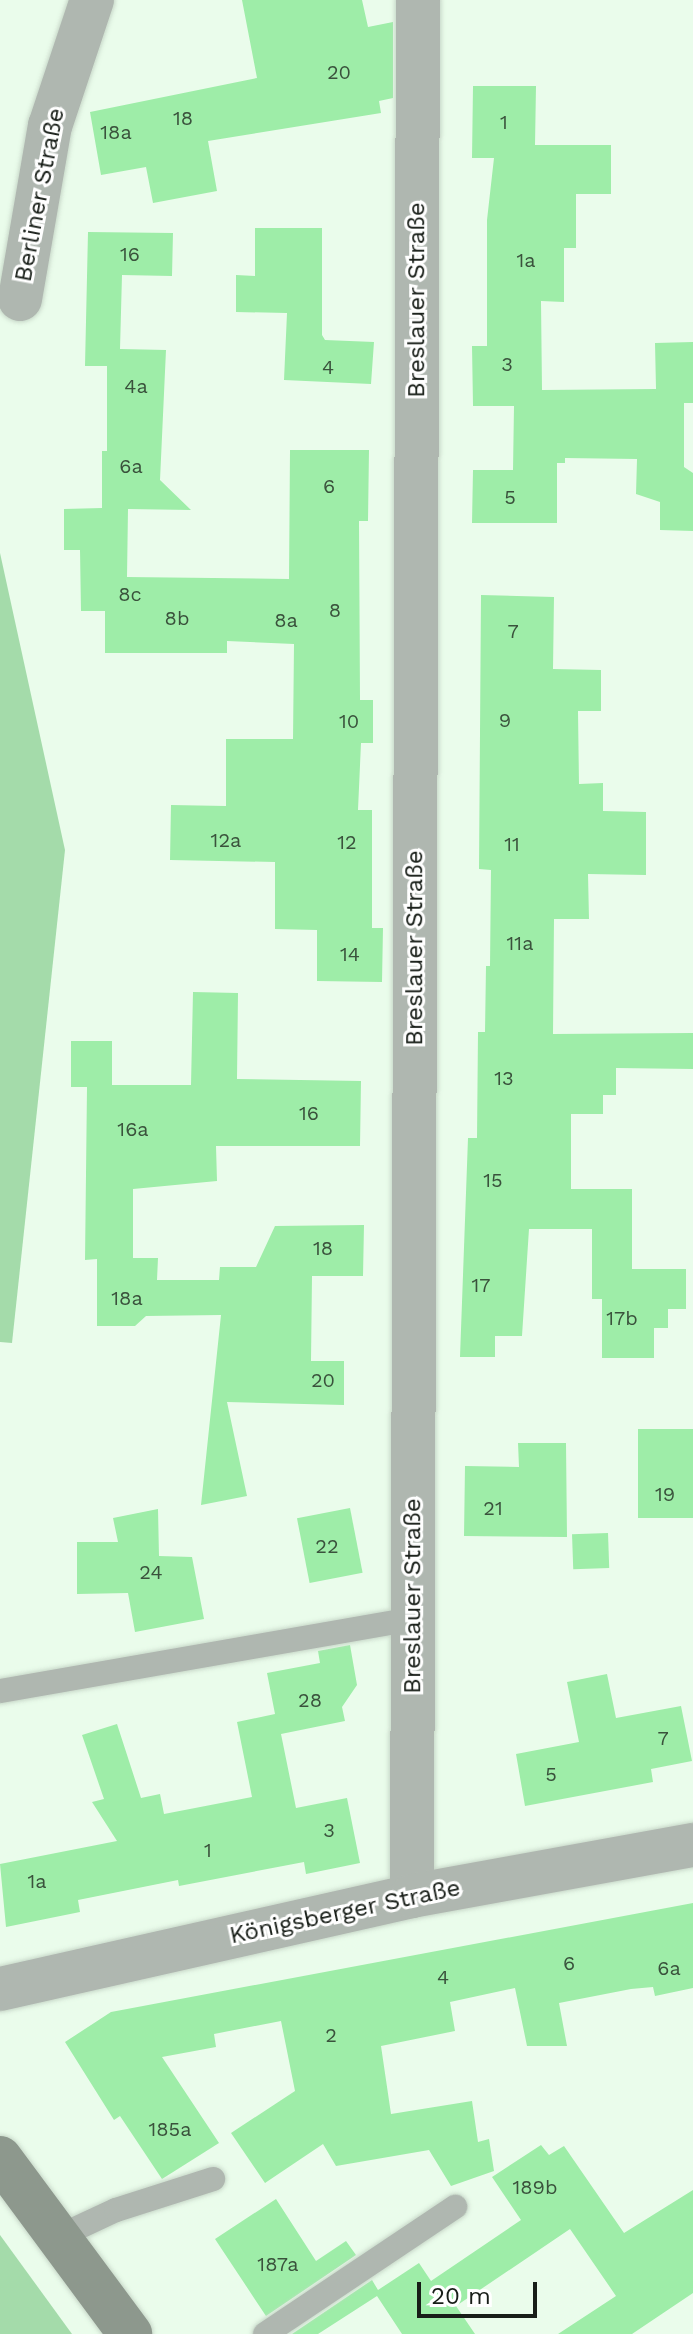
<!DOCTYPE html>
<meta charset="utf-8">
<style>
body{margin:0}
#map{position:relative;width:693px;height:2334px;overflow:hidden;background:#eafceb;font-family:"Work Sans",sans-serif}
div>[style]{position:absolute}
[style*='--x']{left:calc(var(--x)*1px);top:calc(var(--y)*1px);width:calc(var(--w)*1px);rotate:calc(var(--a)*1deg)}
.green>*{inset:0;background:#a4dbaa}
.building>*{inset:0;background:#9eeda8;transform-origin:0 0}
.roads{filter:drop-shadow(0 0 2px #c8d8c9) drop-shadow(0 0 2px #c8d8c9)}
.lane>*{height:24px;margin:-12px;padding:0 12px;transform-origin:12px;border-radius:12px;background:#afb7b0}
.street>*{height:44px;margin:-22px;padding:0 22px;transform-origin:22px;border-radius:22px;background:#afb7b0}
.secondary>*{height:44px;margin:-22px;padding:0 22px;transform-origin:22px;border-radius:22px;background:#8d988d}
span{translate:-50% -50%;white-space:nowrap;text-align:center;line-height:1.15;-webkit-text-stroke:6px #fff;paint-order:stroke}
.number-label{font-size:20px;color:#3a523c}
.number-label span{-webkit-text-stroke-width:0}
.street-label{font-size:24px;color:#181e18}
.scale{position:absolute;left:417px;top:2282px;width:120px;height:36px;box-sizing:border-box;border:4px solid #181e18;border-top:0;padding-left:10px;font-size:24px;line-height:28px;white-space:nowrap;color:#181e18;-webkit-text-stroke:6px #fff;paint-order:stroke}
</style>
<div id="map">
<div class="green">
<div style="clip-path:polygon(0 553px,65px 850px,12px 1343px,0 1342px)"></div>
<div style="clip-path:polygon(0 2235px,72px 2334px,0 2334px)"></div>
</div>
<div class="building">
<div style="clip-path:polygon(242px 0,362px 0,368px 27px,393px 22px,393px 98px,379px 101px,381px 113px,208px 141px,217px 191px,153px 203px,146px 167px,101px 175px,90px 112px,257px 78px)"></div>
<div style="clip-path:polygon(473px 86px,536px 86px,535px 145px,611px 145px,611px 194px,576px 194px,576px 248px,564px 248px,564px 302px,541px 301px,542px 390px,656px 389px,655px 343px,693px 342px,693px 403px,684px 403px,684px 467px,693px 473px,693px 531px,660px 530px,660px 502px,636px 494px,637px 459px,565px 458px,565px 463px,557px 463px,557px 523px,472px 523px,473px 470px,513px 470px,514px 406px,473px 406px,472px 346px,487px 346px,487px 220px,494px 158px,472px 158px)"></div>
<div style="clip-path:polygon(255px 228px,322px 228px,322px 335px,325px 340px,374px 342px,371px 384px,284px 380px,287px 313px,236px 312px,236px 275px,255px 276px)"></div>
<div style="clip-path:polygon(88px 232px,173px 233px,172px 276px,122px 275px,120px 349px,166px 350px,160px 480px,191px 510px,128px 509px,127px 577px,289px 579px,290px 450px,369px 450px,368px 521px,359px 521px,360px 700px,373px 700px,373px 743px,361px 743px,358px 810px,372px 810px,372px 928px,383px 928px,382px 982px,317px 981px,317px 930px,275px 929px,275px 862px,170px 860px,171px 805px,226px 806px,226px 739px,293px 739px,294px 644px,227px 641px,227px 653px,105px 653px,105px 611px,81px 611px,80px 550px,64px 550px,64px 509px,102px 508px,102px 451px,107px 451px,107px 366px,85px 366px)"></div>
<div style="clip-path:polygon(481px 595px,554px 597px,553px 669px,601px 670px,601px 711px,578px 711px,579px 784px,603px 783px,603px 811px,646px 812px,646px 875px,588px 874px,589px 919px,554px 919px,553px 1034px,693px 1033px,693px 1069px,616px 1068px,616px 1095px,603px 1095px,603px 1114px,571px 1114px,571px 1189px,632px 1189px,632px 1269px,686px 1269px,686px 1309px,668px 1309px,668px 1328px,654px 1328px,654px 1358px,602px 1358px,602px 1299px,592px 1299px,592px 1229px,529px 1229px,522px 1336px,495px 1336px,495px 1357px,460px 1357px,468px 1138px,477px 1138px,478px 1032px,485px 1032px,486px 966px,490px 966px,491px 870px,479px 869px)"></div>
<div style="clip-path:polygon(193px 992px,238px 993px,237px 1079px,361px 1081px,360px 1146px,216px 1146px,217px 1181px,133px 1189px,133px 1258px,158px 1258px,157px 1280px,219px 1280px,220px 1267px,256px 1267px,275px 1226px,364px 1225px,363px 1276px,312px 1276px,311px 1361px,344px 1361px,344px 1405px,227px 1402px,247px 1496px,201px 1505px,221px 1315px,146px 1316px,135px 1326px,97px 1326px,97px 1259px,85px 1260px,87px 1087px,71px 1087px,71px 1041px,112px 1041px,112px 1085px,191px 1085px)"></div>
<div style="left:638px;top:1429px;width:55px;height:89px"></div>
<div style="clip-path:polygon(518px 1443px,566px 1443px,567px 1537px,464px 1536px,465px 1466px,519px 1467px)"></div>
<div style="left:350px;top:1508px;width:66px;height:54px;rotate:79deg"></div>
<div style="clip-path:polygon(158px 1509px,159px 1556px,192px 1557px,204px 1619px,135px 1632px,128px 1593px,77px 1594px,77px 1542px,118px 1542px,113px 1518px)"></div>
<div style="left:608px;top:1533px;width:35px;height:36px;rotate:88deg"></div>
<div style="clip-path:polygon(350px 1645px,357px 1685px,342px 1707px,345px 1721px,281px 1734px,296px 1808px,347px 1798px,360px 1863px,306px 1874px,304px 1862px,179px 1886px,178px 1880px,78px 1900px,80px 1912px,6px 1927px,0 1864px,117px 1841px,92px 1802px,104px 1799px,82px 1735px,117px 1724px,141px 1798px,160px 1794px,164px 1814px,252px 1797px,237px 1722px,275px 1714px,267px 1673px,320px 1663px,318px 1651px)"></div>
<div style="clip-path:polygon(607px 1674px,616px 1718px,681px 1706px,692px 1761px,651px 1769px,653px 1782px,525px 1806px,516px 1754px,579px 1742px,567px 1682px)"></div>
<div style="clip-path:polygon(693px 1903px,693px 1988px,655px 1996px,653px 1987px,631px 1989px,559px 2003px,567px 2046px,527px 2046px,515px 1988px,450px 2002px,455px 2031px,381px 2046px,391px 2114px,472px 2101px,478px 2142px,489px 2139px,494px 2171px,451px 2186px,429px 2150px,336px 2166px,323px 2144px,265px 2183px,231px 2133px,295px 2091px,281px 2021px,214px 2034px,216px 2047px,162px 2057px,219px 2143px,162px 2179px,120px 2116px,114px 2120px,65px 2042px,111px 2012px)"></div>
<div style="clip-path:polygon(541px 2145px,549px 2155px,564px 2146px,624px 2233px,693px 2190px,693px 2293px,632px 2334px,558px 2334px,616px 2296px,570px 2229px,456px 2306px,475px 2334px,402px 2334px,377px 2296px,318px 2334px,292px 2334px,372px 2280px,378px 2290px,419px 2263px,431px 2281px,521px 2220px,492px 2177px)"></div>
<div style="clip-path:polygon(276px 2199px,316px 2261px,346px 2241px,356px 2255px,266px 2316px,215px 2239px)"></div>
</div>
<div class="roads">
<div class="lane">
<div style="--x:0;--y:1691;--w:419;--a:-9.9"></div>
<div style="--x:58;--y:2237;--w:64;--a:-25"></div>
<div style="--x:116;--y:2210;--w:102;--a:-17.7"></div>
<div style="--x:265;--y:2334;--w:229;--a:-33.8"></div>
</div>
<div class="street">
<div style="--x:20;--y:299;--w:176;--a:-80.2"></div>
<div style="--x:50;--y:126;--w:133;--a:-71.6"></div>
<div style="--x:412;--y:1896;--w:1896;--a:-89.82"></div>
<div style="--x:0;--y:1989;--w:422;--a:-12.7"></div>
<div style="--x:412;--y:1896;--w:286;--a:-10.3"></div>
</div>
<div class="secondary">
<div style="--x:0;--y:2158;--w:219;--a:53.5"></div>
</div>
</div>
<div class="number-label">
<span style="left:339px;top:72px">20</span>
<span style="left:183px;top:118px">18</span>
<span style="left:504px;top:122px">1</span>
<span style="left:116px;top:132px">18a</span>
<span style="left:130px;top:254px">16</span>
<span style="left:526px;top:260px">1a</span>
<span style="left:507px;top:364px">3</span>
<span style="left:328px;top:367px">4</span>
<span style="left:136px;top:386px">4a</span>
<span style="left:131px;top:466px">6a</span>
<span style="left:329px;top:486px">6</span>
<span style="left:510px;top:497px">5</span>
<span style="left:130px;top:594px">8c</span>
<span style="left:335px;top:610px">8</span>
<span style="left:177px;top:618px">8b</span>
<span style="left:286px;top:620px">8a</span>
<span style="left:513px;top:631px">7</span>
<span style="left:505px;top:720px">9</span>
<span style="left:349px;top:721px">10</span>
<span style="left:226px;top:840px">12a</span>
<span style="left:347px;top:842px">12</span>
<span style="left:512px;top:844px">11</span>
<span style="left:520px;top:943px">11a</span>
<span style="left:350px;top:954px">14</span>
<span style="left:504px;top:1078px">13</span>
<span style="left:309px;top:1113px">16</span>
<span style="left:133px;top:1129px">16a</span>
<span style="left:493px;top:1180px">15</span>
<span style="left:323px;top:1248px">18</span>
<span style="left:481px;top:1285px">17</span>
<span style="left:127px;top:1298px">18a</span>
<span style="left:622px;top:1318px">17b</span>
<span style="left:323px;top:1380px">20</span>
<span style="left:665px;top:1494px">19</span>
<span style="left:493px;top:1508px">21</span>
<span style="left:327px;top:1546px">22</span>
<span style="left:151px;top:1572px">24</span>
<span style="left:310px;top:1700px">28</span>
<span style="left:663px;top:1738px">7</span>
<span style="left:551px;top:1774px">5</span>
<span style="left:329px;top:1830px">3</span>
<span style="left:208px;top:1850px">1</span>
<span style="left:37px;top:1881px">1a</span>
<span style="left:569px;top:1963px">6</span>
<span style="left:669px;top:1968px">6a</span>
<span style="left:443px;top:1977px">4</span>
<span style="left:331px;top:2035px">2</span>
<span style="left:170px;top:2129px">185a</span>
<span style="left:535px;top:2187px">189b</span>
<span style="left:278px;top:2264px">187a</span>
</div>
<div class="street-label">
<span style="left:40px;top:195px;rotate:-79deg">Berliner Straße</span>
<span style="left:417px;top:300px;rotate:-90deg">Breslauer Straße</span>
<span style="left:415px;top:948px;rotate:-90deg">Breslauer Straße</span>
<span style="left:413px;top:1596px;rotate:-90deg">Breslauer Straße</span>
<span style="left:345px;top:1912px;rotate:-12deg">Königsberger Straße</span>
</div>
<div class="scale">20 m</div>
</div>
